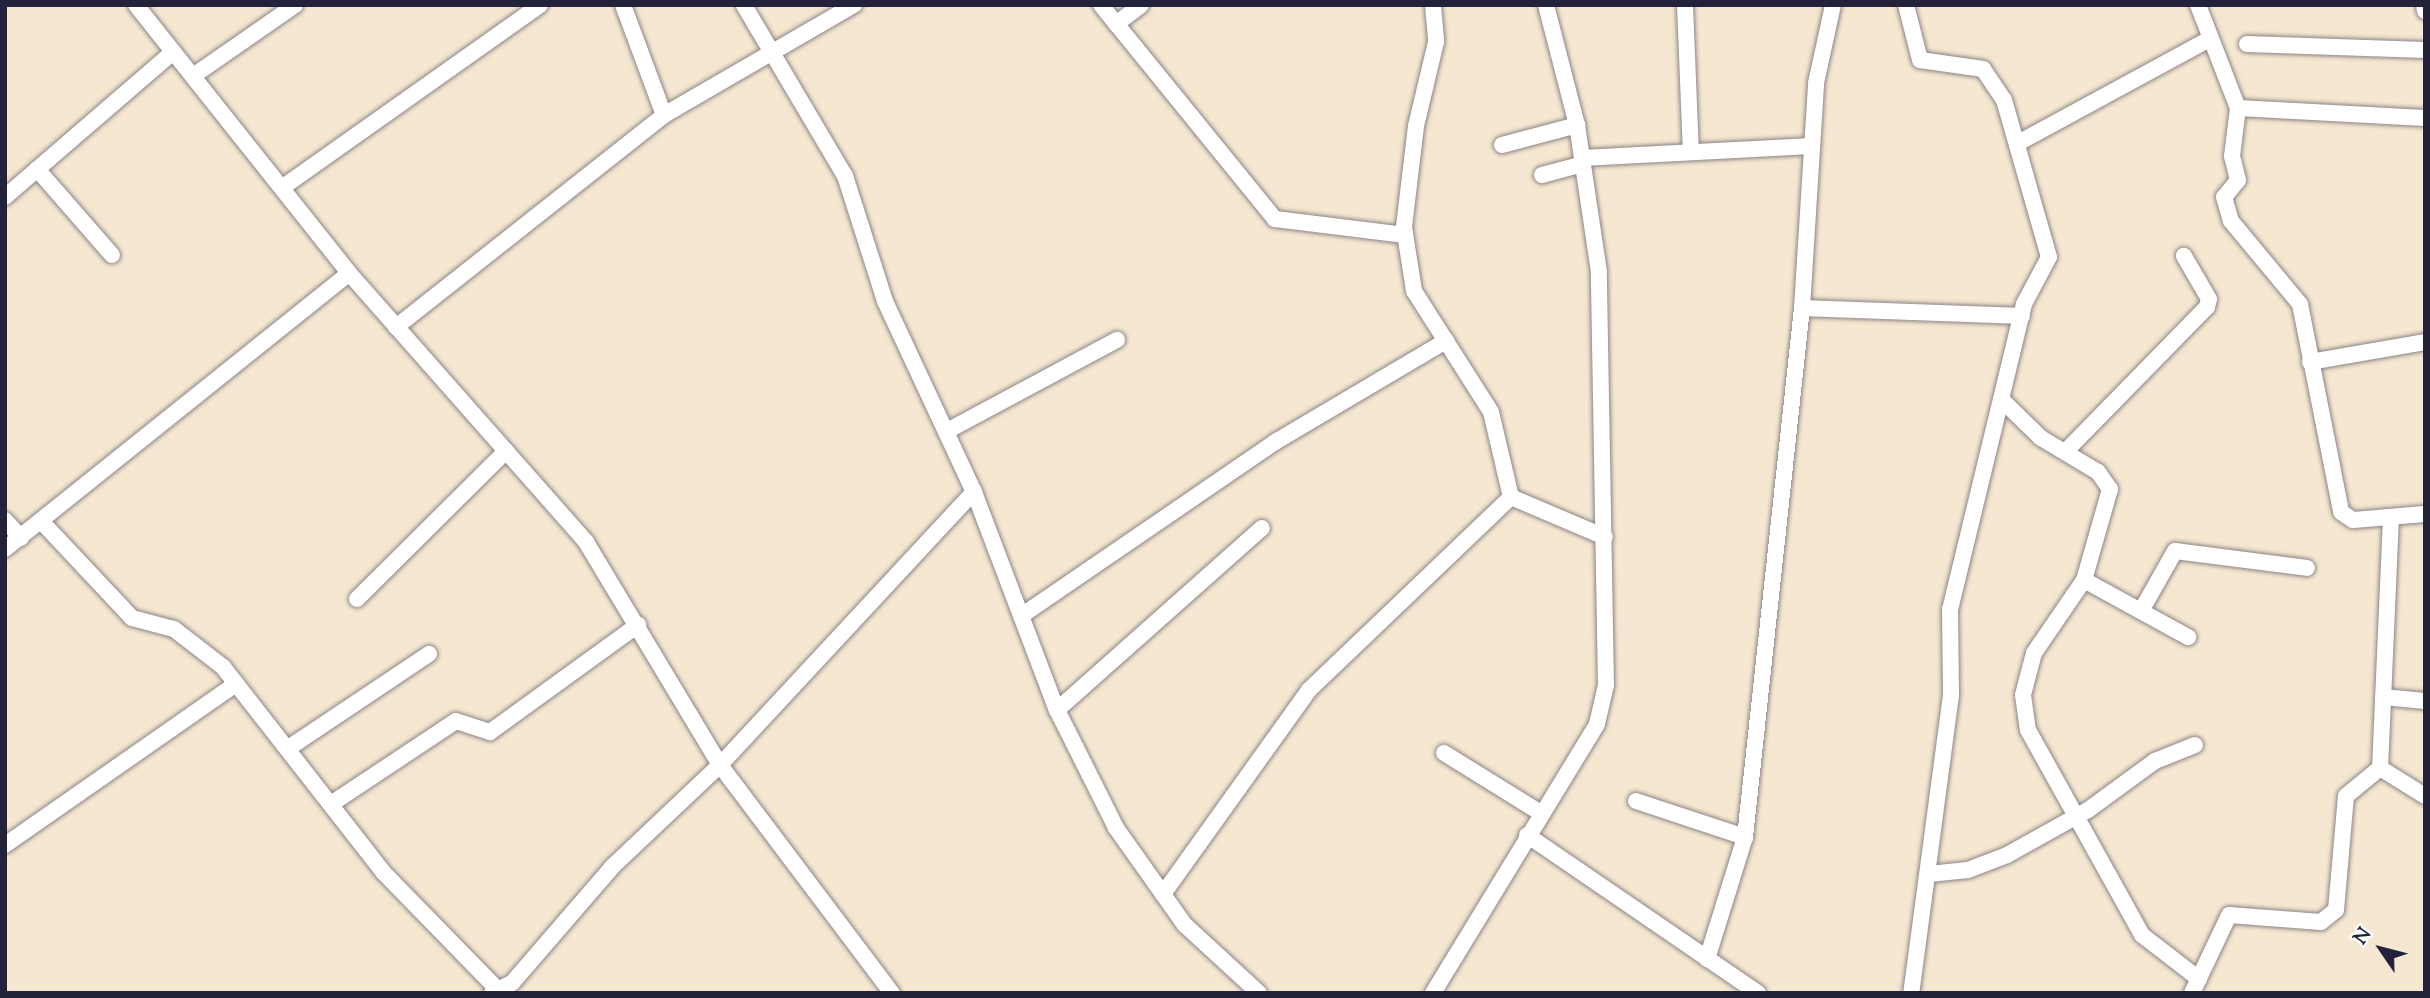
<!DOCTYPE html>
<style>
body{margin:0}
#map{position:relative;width:2430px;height:998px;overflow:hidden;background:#f5e7d0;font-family:"Sorts Mill Goudy",serif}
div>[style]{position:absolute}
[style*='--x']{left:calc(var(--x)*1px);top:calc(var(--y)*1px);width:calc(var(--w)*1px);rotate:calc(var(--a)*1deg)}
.roads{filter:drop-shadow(0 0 2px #8c8486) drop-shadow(0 0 2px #8c8486)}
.street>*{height:16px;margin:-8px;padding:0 8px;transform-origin:8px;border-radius:8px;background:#fff}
span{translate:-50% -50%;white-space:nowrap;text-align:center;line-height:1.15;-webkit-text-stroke:5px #fff;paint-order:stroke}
.frame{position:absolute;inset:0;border:7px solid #22223b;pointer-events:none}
.north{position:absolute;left:2346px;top:914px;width:70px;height:70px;-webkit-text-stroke:5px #fff;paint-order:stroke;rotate:305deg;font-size:19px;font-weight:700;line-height:28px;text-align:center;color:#22223b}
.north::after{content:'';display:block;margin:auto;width:24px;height:32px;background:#22223b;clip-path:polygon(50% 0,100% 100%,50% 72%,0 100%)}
</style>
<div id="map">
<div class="roads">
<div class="street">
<div style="--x:136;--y:5;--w:342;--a:51.5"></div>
<div style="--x:349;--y:273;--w:359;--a:48.6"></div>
<div style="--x:586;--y:542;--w:260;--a:59"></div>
<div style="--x:720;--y:765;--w:286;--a:53"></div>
<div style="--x:623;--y:5;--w:117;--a:69.6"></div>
<div style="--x:1101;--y:5;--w:276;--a:50.9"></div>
<div style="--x:1275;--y:219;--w:131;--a:7"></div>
<div style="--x:1433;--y:5;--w:37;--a:85"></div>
<div style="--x:1436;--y:42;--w:86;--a:103.4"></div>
<div style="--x:1416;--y:126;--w:102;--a:96.8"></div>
<div style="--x:1404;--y:227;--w:65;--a:81.1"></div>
<div style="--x:1414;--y:291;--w:143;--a:57.5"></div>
<div style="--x:1491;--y:412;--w:87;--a:76.8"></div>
<div style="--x:1685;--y:5;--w:147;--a:87.7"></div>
<div style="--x:1906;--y:5;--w:57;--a:75.7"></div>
<div style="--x:1920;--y:60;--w:64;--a:8.1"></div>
<div style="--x:1983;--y:69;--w:37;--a:56"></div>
<div style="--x:2004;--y:100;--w:163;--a:74"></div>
<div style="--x:2049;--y:257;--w:53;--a:118"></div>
<div style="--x:2024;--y:304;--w:314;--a:103.6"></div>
<div style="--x:1950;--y:609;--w:86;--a:89.3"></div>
<div style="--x:1951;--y:695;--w:301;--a:97.6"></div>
<div style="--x:2198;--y:5;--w:110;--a:68.8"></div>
<div style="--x:2238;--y:108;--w:48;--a:97.1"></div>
<div style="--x:2232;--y:156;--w:25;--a:76"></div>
<div style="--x:2238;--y:180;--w:22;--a:129"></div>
<div style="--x:2224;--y:197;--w:25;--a:74"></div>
<div style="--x:2231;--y:221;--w:108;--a:50.3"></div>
<div style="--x:2300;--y:304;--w:212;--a:78.8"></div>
<div style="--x:2341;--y:512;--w:14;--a:34"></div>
<div style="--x:2353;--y:520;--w:72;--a:-4.8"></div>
<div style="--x:2424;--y:5;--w:6;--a:81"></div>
<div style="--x:1116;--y:24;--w:31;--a:-37"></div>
<div style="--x:2247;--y:44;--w:178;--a:1.9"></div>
<div style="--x:193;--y:76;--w:124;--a:-34.8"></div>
<div style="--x:2238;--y:108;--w:187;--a:3.1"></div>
<div style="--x:2020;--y:142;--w:214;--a:-28.5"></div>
<div style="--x:1502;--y:145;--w:78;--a:-14.9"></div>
<div style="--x:1582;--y:158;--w:230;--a:-3"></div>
<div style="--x:37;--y:169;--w:114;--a:48.9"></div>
<div style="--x:1542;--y:175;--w:42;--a:-15"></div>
<div style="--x:283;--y:187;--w:315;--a:-35.3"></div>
<div style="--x:5;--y:197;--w:221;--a:-40.8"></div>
<div style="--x:1802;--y:308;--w:220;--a:2.1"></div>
<div style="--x:396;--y:327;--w:342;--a:-38.3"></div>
<div style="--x:664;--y:115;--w:220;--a:-30.1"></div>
<div style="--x:2310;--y:362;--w:117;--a:-9.9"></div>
<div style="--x:2002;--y:400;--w:54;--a:44.3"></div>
<div style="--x:2041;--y:438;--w:66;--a:30.8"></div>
<div style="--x:2098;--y:472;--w:21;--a:55"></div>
<div style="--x:2110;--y:489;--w:95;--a:105.9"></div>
<div style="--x:2084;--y:580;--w:88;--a:124.4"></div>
<div style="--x:2034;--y:653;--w:43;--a:104.7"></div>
<div style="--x:2023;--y:695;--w:35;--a:82"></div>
<div style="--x:2028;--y:730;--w:235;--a:60.9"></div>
<div style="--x:2142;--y:935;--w:72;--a:37.7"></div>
<div style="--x:947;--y:431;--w:193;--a:-28.2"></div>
<div style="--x:2065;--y:452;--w:203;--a:-45.6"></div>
<div style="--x:2207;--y:307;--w:8;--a:-76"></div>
<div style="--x:2209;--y:299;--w:50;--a:-120.2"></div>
<div style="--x:974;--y:492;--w:233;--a:69.2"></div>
<div style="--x:1057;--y:710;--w:132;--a:63.4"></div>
<div style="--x:1116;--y:828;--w:119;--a:54.6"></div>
<div style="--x:1185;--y:925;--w:100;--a:42.6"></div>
<div style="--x:2391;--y:517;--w:251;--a:92.5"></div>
<div style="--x:2380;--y:768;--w:53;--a:31.9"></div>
<div style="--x:5;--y:520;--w:24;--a:48"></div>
<div style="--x:41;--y:521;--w:133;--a:46.8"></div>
<div style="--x:132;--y:618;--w:43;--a:14.7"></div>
<div style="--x:174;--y:629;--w:62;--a:37.8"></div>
<div style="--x:223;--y:667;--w:260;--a:52"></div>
<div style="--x:383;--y:872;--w:165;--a:45.7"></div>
<div style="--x:5;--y:549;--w:441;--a:-38.7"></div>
<div style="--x:2084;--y:580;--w:119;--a:28.7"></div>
<div style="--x:357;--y:599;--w:210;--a:-44.8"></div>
<div style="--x:2141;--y:611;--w:69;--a:-60.5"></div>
<div style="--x:2175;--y:551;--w:133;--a:7.3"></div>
<div style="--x:1021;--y:616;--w:308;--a:-34.4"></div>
<div style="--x:1275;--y:442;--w:199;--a:-30.6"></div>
<div style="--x:2383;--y:697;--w:42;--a:5.4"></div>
<div style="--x:1057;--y:710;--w:274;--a:-41.6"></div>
<div style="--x:287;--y:749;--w:171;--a:-33.8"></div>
<div style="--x:1444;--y:753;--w:112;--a:31.8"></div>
<div style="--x:1636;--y:801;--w:115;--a:18.3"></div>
<div style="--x:331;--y:804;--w:150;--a:-33.6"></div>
<div style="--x:456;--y:721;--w:36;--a:18"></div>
<div style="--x:490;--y:732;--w:183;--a:-35.9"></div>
<div style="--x:1527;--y:835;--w:280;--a:34.4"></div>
<div style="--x:5;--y:845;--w:282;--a:-34.9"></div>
<div style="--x:1929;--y:874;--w:39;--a:-6"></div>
<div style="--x:1968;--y:870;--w:42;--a:-21"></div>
<div style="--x:2007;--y:855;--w:93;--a:-29.1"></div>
<div style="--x:2088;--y:810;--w:83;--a:-36.2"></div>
<div style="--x:2155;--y:761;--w:43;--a:-21.8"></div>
<div style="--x:1163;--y:894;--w:251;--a:-54.4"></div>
<div style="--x:1309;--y:690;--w:279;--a:-43.7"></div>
<div style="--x:1511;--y:497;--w:102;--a:23.1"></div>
<div style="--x:1707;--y:959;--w:128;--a:-72.7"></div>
<div style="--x:1745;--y:837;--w:532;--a:-83.85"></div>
<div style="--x:1802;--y:308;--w:225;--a:-86.4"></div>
<div style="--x:1816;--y:83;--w:80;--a:-77.7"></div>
<div style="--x:492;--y:993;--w:22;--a:-27"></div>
<div style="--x:512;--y:983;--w:153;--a:-49.2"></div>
<div style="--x:612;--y:867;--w:149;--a:-43.4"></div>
<div style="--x:720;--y:765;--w:373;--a:-47.1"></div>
<div style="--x:974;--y:492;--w:211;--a:-115"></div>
<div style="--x:885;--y:301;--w:131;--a:-107.7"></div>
<div style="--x:845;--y:176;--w:199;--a:-120.6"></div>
<div style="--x:1433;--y:993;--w:315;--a:-58.6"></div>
<div style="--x:1597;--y:724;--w:39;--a:-77"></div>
<div style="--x:1606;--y:686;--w:414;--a:-91"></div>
<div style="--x:1599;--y:272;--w:149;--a:-98.5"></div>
<div style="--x:1577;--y:125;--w:124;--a:-104.5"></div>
<div style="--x:2192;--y:993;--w:86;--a:-64.6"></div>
<div style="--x:2229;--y:915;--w:92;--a:4.4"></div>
<div style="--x:2321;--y:922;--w:19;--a:-39"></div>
<div style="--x:2336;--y:910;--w:114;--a:-85"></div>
<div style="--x:2346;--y:796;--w:44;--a:-39.5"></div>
</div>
</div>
<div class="frame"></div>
<div class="north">N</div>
</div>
